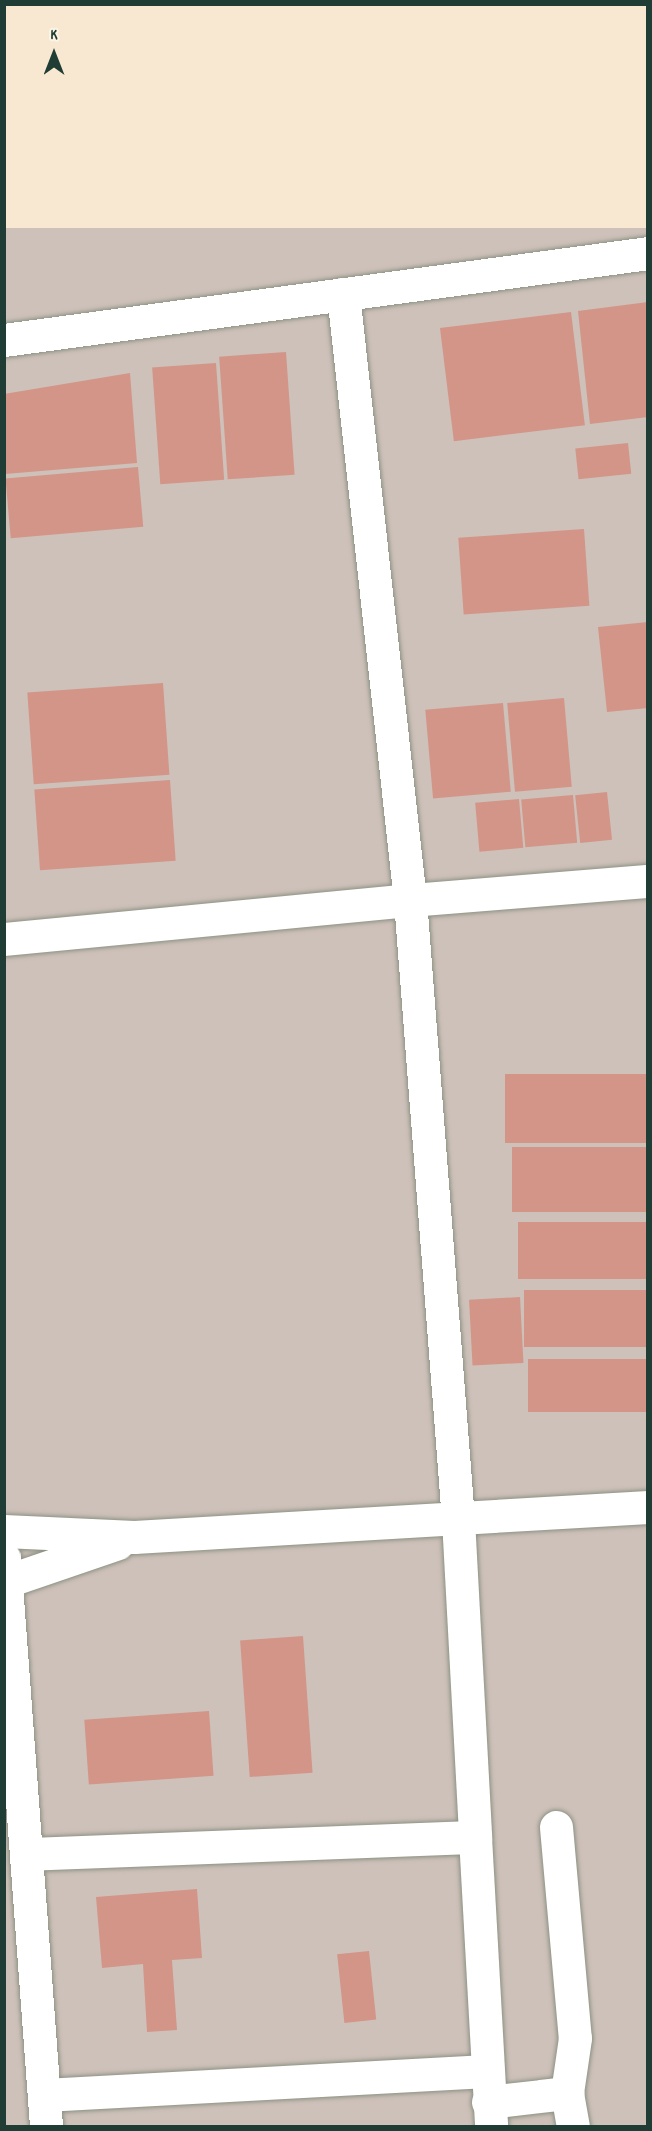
<!DOCTYPE html>
<style>
body{margin:0}
#map{position:relative;width:652px;height:2131px;overflow:hidden;background:#f8e8d2;font-family:Dekko,sans-serif}
div>[style]{position:absolute}
[style*='--x']{left:calc(var(--x)*1px);top:calc(var(--y)*1px);width:calc(var(--w)*1px);rotate:calc(var(--a)*1deg)}
.industrial>*{inset:0;background:#cec1ba;transform-origin:0 0}
.building>*{inset:0;background:#d29588;transform-origin:0 0}
.roads{filter:drop-shadow(0 0 2px #8c9283) drop-shadow(0 0 2px #8c9283)}
.minor>*{height:33px;margin:-16.5px;padding:0 16.5px;transform-origin:16.5px;border-radius:16.5px;background:#fff}
span{translate:-50% -50%;white-space:nowrap;text-align:center;line-height:1.15;-webkit-text-stroke:5px #fcf5e5;paint-order:stroke}
.frame{position:absolute;inset:0;border:6px solid #1f3d34;pointer-events:none}
.north{position:absolute;left:24px;top:24px;width:60px;height:60px;-webkit-text-stroke:4px #fcf5e5;paint-order:stroke;rotate:0deg;font-size:16px;font-weight:700;line-height:24px;text-align:center;color:#1f3d34}
.north::after{content:'';display:block;margin:auto;width:21px;height:27px;background:#1f3d34;clip-path:polygon(50% 0,100% 100%,50% 72%,0 100%)}
</style>
<div id="map">
<div class="industrial">
<div style="left:647px;top:228px;width:1898px;height:648px;rotate:90deg"></div>
</div>
<div class="building">
<div style="clip-path:polygon(648px 302px,648px 417px,590px 424px,578px 311px)"></div>
<div style="left:571px;top:312px;width:114px;height:132px;rotate:83deg"></div>
<div style="left:286px;top:352px;width:123px;height:67px;rotate:86deg"></div>
<div style="left:216px;top:363px;width:117px;height:64px;rotate:86deg"></div>
<div style="clip-path:polygon(130px 373px,137px 463px,5px 474px,4px 394px)"></div>
<div style="left:628px;top:443px;width:31px;height:53px;rotate:84deg"></div>
<div style="left:138px;top:467px;width:60px;height:133px;rotate:85deg"></div>
<div style="left:584px;top:529px;width:77px;height:126px;rotate:86deg"></div>
<div style="clip-path:polygon(648px 622px,648px 708px,607px 712px,598px 627px)"></div>
<div style="left:163px;top:683px;width:92px;height:136px;rotate:86deg"></div>
<div style="left:564px;top:698px;width:89px;height:57px;rotate:85deg"></div>
<div style="left:503px;top:703px;width:89px;height:78px;rotate:85deg"></div>
<div style="left:170px;top:780px;width:81px;height:136px;rotate:86deg"></div>
<div style="left:607px;top:792px;width:48px;height:32px;rotate:84deg"></div>
<div style="left:573px;top:795px;width:48px;height:52px;rotate:85deg"></div>
<div style="left:519px;top:799px;width:49px;height:44px;rotate:85deg"></div>
<div style="left:648px;top:1074px;width:69px;height:143px;rotate:90deg"></div>
<div style="left:648px;top:1147px;width:65px;height:136px;rotate:90deg"></div>
<div style="left:648px;top:1222px;width:57px;height:130px;rotate:90deg"></div>
<div style="left:648px;top:1290px;width:57px;height:124px;rotate:90deg"></div>
<div style="left:520px;top:1297px;width:66px;height:51px;rotate:87deg"></div>
<div style="left:648px;top:1359px;width:53px;height:120px;rotate:90deg"></div>
<div style="left:303px;top:1636px;width:137px;height:63px;rotate:86deg"></div>
<div style="left:209px;top:1711px;width:65px;height:125px;rotate:86deg"></div>
<div style="clip-path:polygon(197px 1889px,202px 1958px,172px 1960px,177px 2030px,147px 2032px,143px 1964px,102px 1968px,96px 1897px)"></div>
<div style="left:369px;top:1951px;width:69px;height:32px;rotate:84deg"></div>
</div>
<div class="roads">
<div class="minor">
<div style="--x:343;--y:294;--w:610;--a:83.69"></div>
<div style="--x:410;--y:900;--w:621;--a:85.57"></div>
<div style="--x:458;--y:1519;--w:318;--a:86.9"></div>
<div style="--x:4;--y:340;--w:650;--a:-7.69"></div>
<div style="--x:4;--y:939;--w:408;--a:-5.5"></div>
<div style="--x:410;--y:900;--w:239;--a:-4.6"></div>
<div style="--x:4;--y:1531;--w:130;--a:2.6"></div>
<div style="--x:134;--y:1537;--w:515;--a:-3.34"></div>
<div style="--x:4;--y:1558;--w:570;--a:85.77"></div>
<div style="--x:4;--y:1582;--w:120;--a:-18.9"></div>
<div style="--x:556;--y:1827;--w:212;--a:84.9"></div>
<div style="--x:575;--y:2038;--w:56;--a:98.3"></div>
<div style="--x:567;--y:2093;--w:34;--a:80"></div>
<div style="--x:27;--y:1854;--w:448;--a:-2.2"></div>
<div style="--x:475;--y:1837;--w:289;--a:86.8"></div>
<div style="--x:44;--y:2095;--w:443;--a:-3.1"></div>
<div style="--x:488;--y:2102;--w:80;--a:-6.5"></div>
</div>
</div>
<div class="frame"></div>
<div class="north">K</div>
</div>
